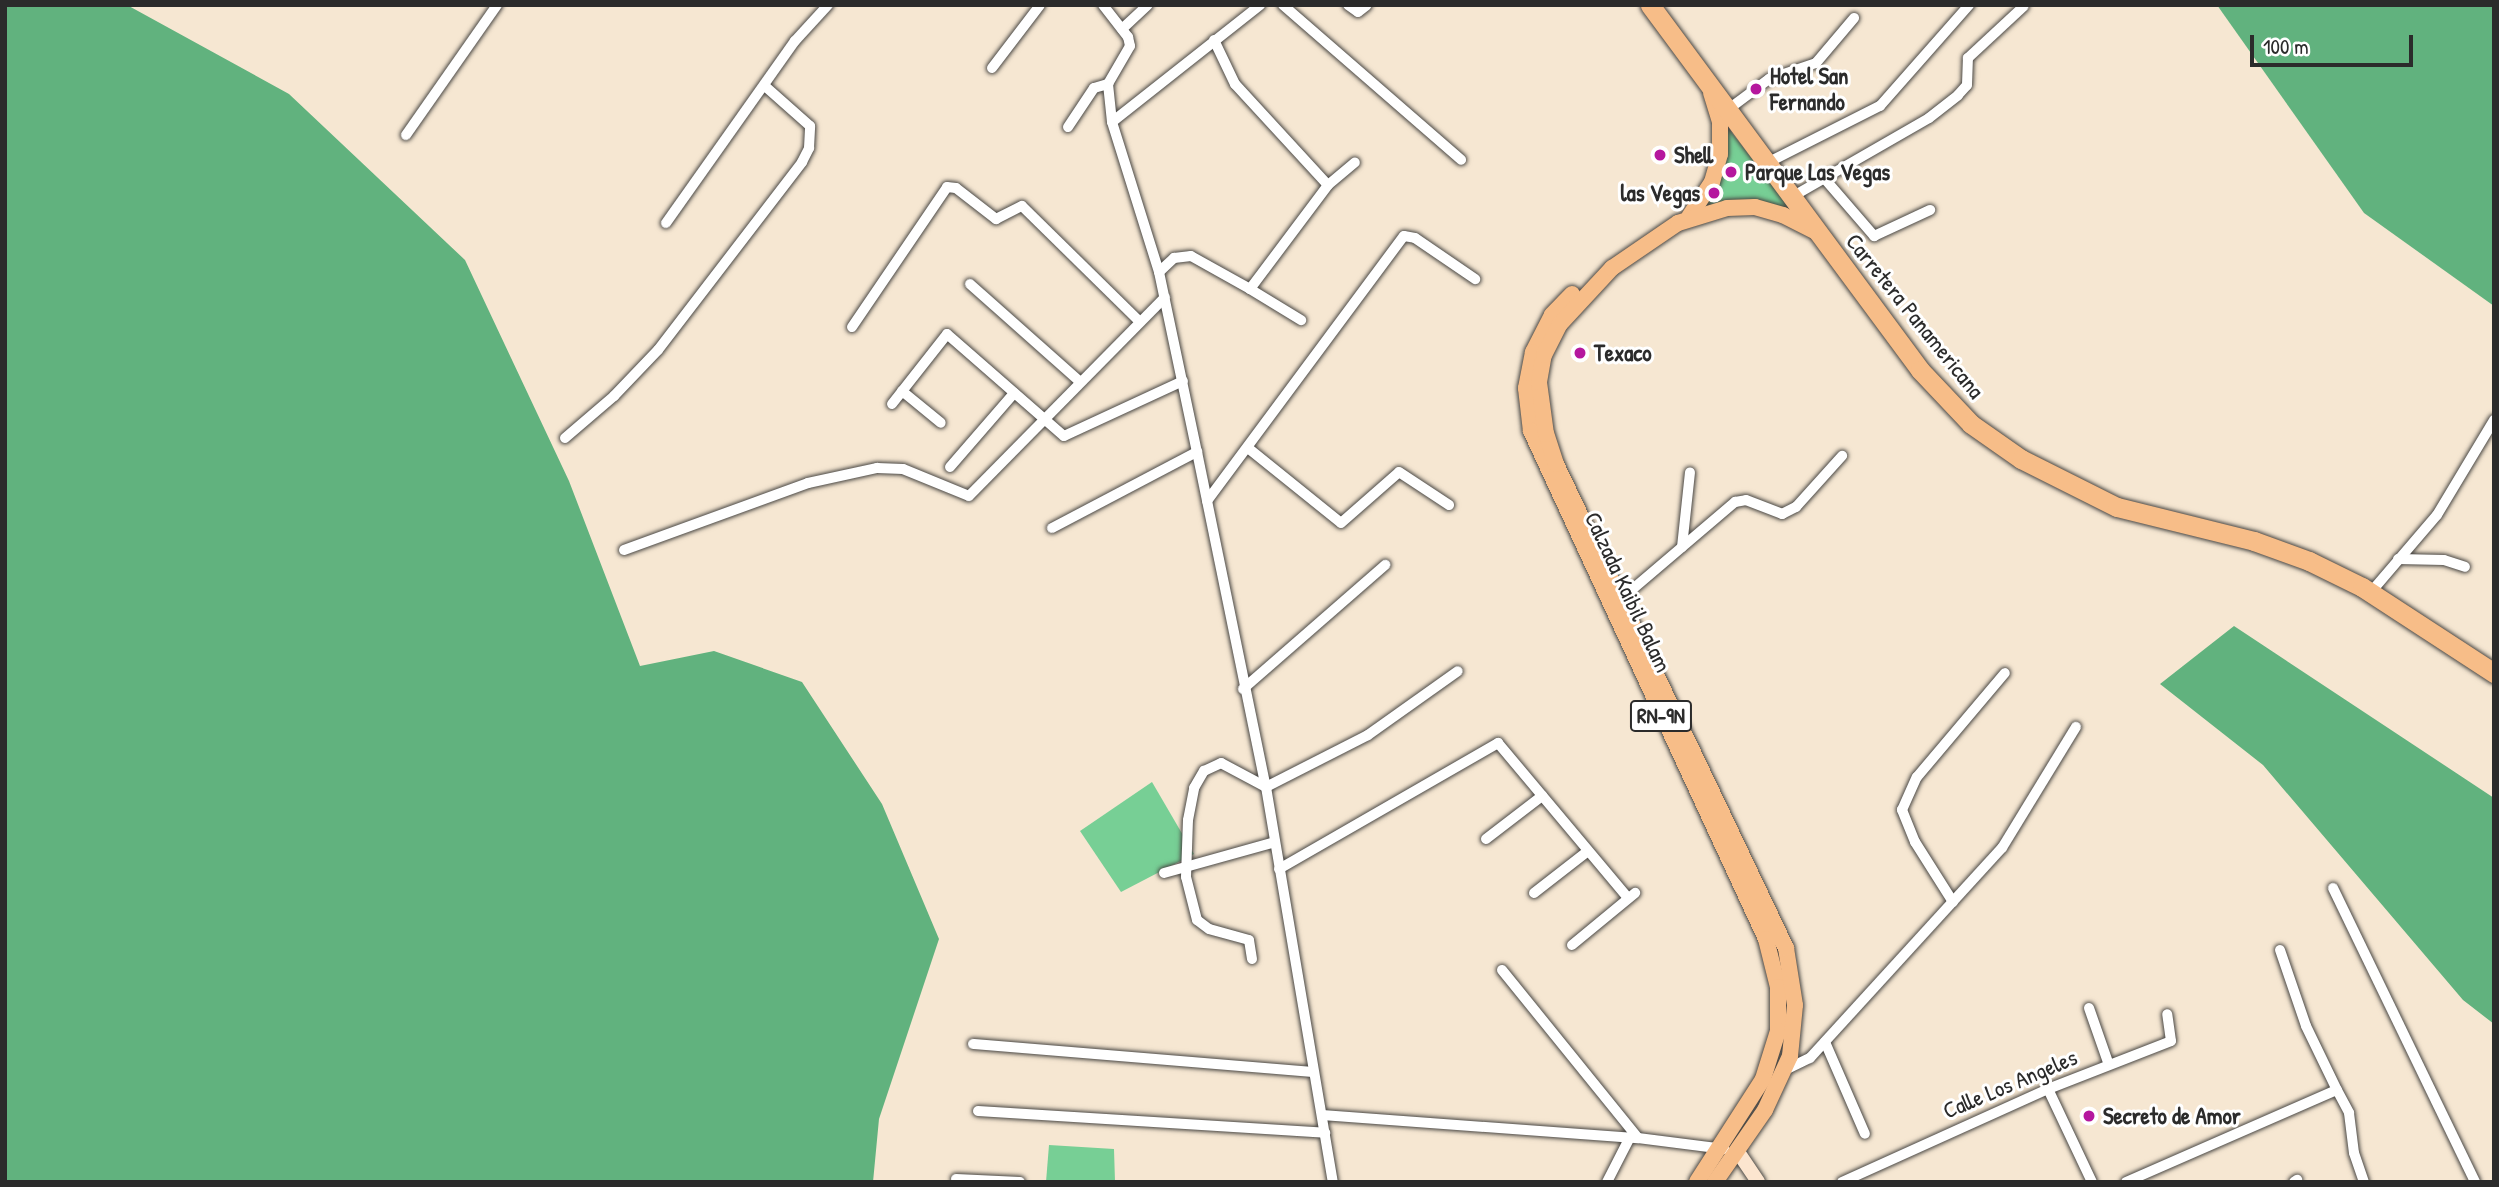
<!DOCTYPE html>
<style>
body{margin:0}
#map{position:relative;width:2499px;height:1187px;overflow:hidden;background:#f6e7d2;font-family:"Patrick Hand",sans-serif}
div>[style]{position:absolute}
[style*='--x']{left:calc(var(--x)*1px);top:calc(var(--y)*1px);width:calc(var(--w)*1px);rotate:calc(var(--a)*1deg)}
.green>*{inset:0;background:#77cf95}
.forest>*{inset:0;background:#61b27e}
.roads{filter:drop-shadow(0 0 2px #494744) drop-shadow(0 0 2px #494744)}
.street>*{height:10px;margin:-5px;padding:0 5px;transform-origin:5px;border-radius:5px;background:#fff}
.secondary>*{height:14px;margin:-7px;padding:0 7px;transform-origin:7px;border-radius:7px;background:#fce5cf}
.primary>*{height:16px;margin:-8px;padding:0 8px;transform-origin:8px;border-radius:8px;background:#f7bd88}
.highway>*{height:19px;margin:-9.5px;padding:0 9.5px;transform-origin:9.5px;border-radius:9.5px;background:#f7bd88}
.dots>*{width:19px;height:19px;translate:-50% -50%;box-sizing:border-box;border:4px solid #fff;border-radius:50%}
span{translate:-50% -50%;white-space:nowrap;text-align:center;line-height:1.15;-webkit-text-stroke:6px #fff;paint-order:stroke}
.shield-label span{padding:2px 5px;background:#fff;border:2px solid;border-radius:5px;-webkit-text-stroke-width:0}
.shield-label{font-size:21px;color:#2b2b2b;font-weight:700}
.poi-label{font-size:23px;color:#2b2b2b;font-weight:700}
.left{translate:0 -50%;text-align:left}
.right{translate:-100% -50%;text-align:right}
.street-label{font-size:23px;color:#2b2b2b}
.frame{position:absolute;inset:0;border:7px solid #2b2b2b;pointer-events:none}
.scale{position:absolute;left:2250px;top:35px;width:163px;height:32px;box-sizing:border-box;border:4px solid #2b2b2b;border-top:0;padding-left:9px;font-size:21px;line-height:24px;white-space:nowrap;color:#2b2b2b;-webkit-text-stroke:5px #fff;paint-order:stroke}
</style>
<div id="map">
<div class="green">
<div style="clip-path:polygon(1721px 119px,1792px 210px,1693px 214px,1714px 183px)"></div>
<div style="clip-path:polygon(1152px 782px,1194px 854px,1121px 892px,1080px 831px)"></div>
<div style="clip-path:polygon(1049px 1145px,1114px 1149px,1115px 1182px,1046px 1182px)"></div>
</div>
<div class="forest">
<div style="clip-path:polygon(5px 5px,127px 5px,289px 94px,465px 260px,569px 481px,640px 666px,714px 651px,802px 682px,882px 804px,939px 939px,879px 1119px,873px 1182px,5px 1182px)"></div>
<div style="clip-path:polygon(2217px 5px,2494px 5px,2494px 306px,2364px 213px)"></div>
<div style="clip-path:polygon(2234px 626px,2494px 798px,2494px 1024px,2463px 1000px,2263px 765px,2160px 684px)"></div>
</div>
<div class="roads">
<div class="street">
<div style="--x:1103;--y:5;--w:41;--a:52"></div>
<div style="--x:1128;--y:37;--w:9;--a:77"></div>
<div style="--x:1130;--y:46;--w:44;--a:120.1"></div>
<div style="--x:1108;--y:84;--w:38;--a:84"></div>
<div style="--x:1112;--y:122;--w:157;--a:72.6"></div>
<div style="--x:1159;--y:272;--w:184;--a:78.1"></div>
<div style="--x:1197;--y:452;--w:342;--a:78.4"></div>
<div style="--x:1266;--y:787;--w:401;--a:80.4"></div>
<div style="--x:1283;--y:5;--w:236;--a:41"></div>
<div style="--x:1348;--y:5;--w:12;--a:35"></div>
<div style="--x:1358;--y:12;--w:11;--a:-38"></div>
<div style="--x:1122;--y:29;--w:35;--a:-43"></div>
<div style="--x:1214;--y:40;--w:49;--a:64.5"></div>
<div style="--x:1235;--y:84;--w:137;--a:47.4"></div>
<div style="--x:992;--y:68;--w:79;--a:-52.7"></div>
<div style="--x:1726;--y:111;--w:54;--a:-36.7"></div>
<div style="--x:1769;--y:79;--w:50;--a:-18.8"></div>
<div style="--x:1816;--y:63;--w:59;--a:-49.8"></div>
<div style="--x:1112;--y:122;--w:189;--a:-38.3"></div>
<div style="--x:1068;--y:127;--w:47;--a:-56.3"></div>
<div style="--x:1094;--y:88;--w:15;--a:-16"></div>
<div style="--x:406;--y:135;--w:159;--a:-55"></div>
<div style="--x:1765;--y:164;--w:129;--a:-26.8"></div>
<div style="--x:1880;--y:106;--w:135;--a:-48.6"></div>
<div style="--x:1824;--y:178;--w:77;--a:49.2"></div>
<div style="--x:1874;--y:236;--w:62;--a:-24.9"></div>
<div style="--x:1790;--y:198;--w:160;--a:-29.9"></div>
<div style="--x:1929;--y:118;--w:37;--a:-38"></div>
<div style="--x:1958;--y:95;--w:13;--a:-48"></div>
<div style="--x:1967;--y:85;--w:27;--a:-88"></div>
<div style="--x:1968;--y:58;--w:76;--a:-42.9"></div>
<div style="--x:666;--y:223;--w:223;--a:-54.7"></div>
<div style="--x:795;--y:41;--w:49;--a:-47.5"></div>
<div style="--x:1159;--y:272;--w:21;--a:-43"></div>
<div style="--x:1174;--y:258;--w:17;--a:-7"></div>
<div style="--x:1191;--y:256;--w:68;--a:29.2"></div>
<div style="--x:1250;--y:289;--w:130;--a:-53.1"></div>
<div style="--x:1328;--y:185;--w:35;--a:-40"></div>
<div style="--x:970;--y:284;--w:144;--a:41.6"></div>
<div style="--x:1250;--y:289;--w:60;--a:31.3"></div>
<div style="--x:852;--y:327;--w:169;--a:-55.8"></div>
<div style="--x:947;--y:187;--w:9;--a:6"></div>
<div style="--x:956;--y:188;--w:51;--a:37.8"></div>
<div style="--x:996;--y:219;--w:29;--a:-27"></div>
<div style="--x:1022;--y:206;--w:163;--a:44.5"></div>
<div style="--x:902;--y:391;--w:50;--a:39.4"></div>
<div style="--x:892;--y:404;--w:89;--a:-51.8"></div>
<div style="--x:947;--y:334;--w:155;--a:41.1"></div>
<div style="--x:1064;--y:436;--w:131;--a:-24.8"></div>
<div style="--x:565;--y:438;--w:65;--a:-40.6"></div>
<div style="--x:614;--y:396;--w:64;--a:-46.3"></div>
<div style="--x:658;--y:350;--w:237;--a:-52.5"></div>
<div style="--x:802;--y:162;--w:16;--a:-63"></div>
<div style="--x:809;--y:148;--w:22;--a:-87"></div>
<div style="--x:810;--y:126;--w:60;--a:-138.4"></div>
<div style="--x:1248;--y:448;--w:119;--a:38.9"></div>
<div style="--x:1341;--y:523;--w:77;--a:-41.3"></div>
<div style="--x:1399;--y:472;--w:60;--a:33.4"></div>
<div style="--x:950;--y:467;--w:98;--a:-49.1"></div>
<div style="--x:1207;--y:501;--w:330;--a:-53.4"></div>
<div style="--x:1404;--y:236;--w:11;--a:10"></div>
<div style="--x:1415;--y:238;--w:73;--a:34.3"></div>
<div style="--x:1052;--y:528;--w:164;--a:-27.7"></div>
<div style="--x:1682;--y:547;--w:75;--a:-83.9"></div>
<div style="--x:624;--y:550;--w:196;--a:-20"></div>
<div style="--x:808;--y:483;--w:71;--a:-12.3"></div>
<div style="--x:877;--y:468;--w:26;--a:2"></div>
<div style="--x:903;--y:469;--w:71;--a:22.2"></div>
<div style="--x:969;--y:496;--w:279;--a:-45.4"></div>
<div style="--x:2398;--y:559;--w:46;--a:1.2"></div>
<div style="--x:2444;--y:560;--w:22;--a:18"></div>
<div style="--x:2371;--y:592;--w:101;--a:-49.4"></div>
<div style="--x:2437;--y:515;--w:111;--a:-59"></div>
<div style="--x:1621;--y:599;--w:150;--a:-40.4"></div>
<div style="--x:1735;--y:502;--w:11;--a:-10"></div>
<div style="--x:1746;--y:500;--w:39;--a:21"></div>
<div style="--x:1782;--y:514;--w:16;--a:-27"></div>
<div style="--x:1796;--y:507;--w:69;--a:-48"></div>
<div style="--x:1243;--y:689;--w:189;--a:-41.1"></div>
<div style="--x:1486;--y:839;--w:71;--a:-37.5"></div>
<div style="--x:1279;--y:869;--w:253;--a:-29.9"></div>
<div style="--x:1498;--y:743;--w:202;--a:50"></div>
<div style="--x:1164;--y:873;--w:115;--a:-15.6"></div>
<div style="--x:2333;--y:888;--w:326;--a:64.2"></div>
<div style="--x:1534;--y:893;--w:68;--a:-37.9"></div>
<div style="--x:1953;--y:902;--w:71;--a:-122.3"></div>
<div style="--x:1915;--y:842;--w:35;--a:-112"></div>
<div style="--x:1902;--y:810;--w:36;--a:-66"></div>
<div style="--x:1917;--y:777;--w:136;--a:-49.8"></div>
<div style="--x:1572;--y:945;--w:82;--a:-39.5"></div>
<div style="--x:2280;--y:950;--w:80;--a:71.1"></div>
<div style="--x:2306;--y:1026;--w:71;--a:64.2"></div>
<div style="--x:1252;--y:959;--w:19;--a:-99"></div>
<div style="--x:1249;--y:940;--w:41;--a:-164.6"></div>
<div style="--x:1209;--y:929;--w:15;--a:-143"></div>
<div style="--x:1197;--y:920;--w:44;--a:-104.3"></div>
<div style="--x:1186;--y:877;--w:57;--a:-88"></div>
<div style="--x:1188;--y:820;--w:33;--a:-79"></div>
<div style="--x:1194;--y:788;--w:20;--a:-60"></div>
<div style="--x:1204;--y:771;--w:19;--a:-25"></div>
<div style="--x:1221;--y:763;--w:51;--a:28.1"></div>
<div style="--x:1266;--y:787;--w:114;--a:-27"></div>
<div style="--x:1368;--y:735;--w:110;--a:-35.4"></div>
<div style="--x:1502;--y:970;--w:216;--a:51"></div>
<div style="--x:2089;--y:1008;--w:60;--a:70.7"></div>
<div style="--x:1825;--y:1042;--w:100;--a:66.5"></div>
<div style="--x:973;--y:1044;--w:339;--a:4.7"></div>
<div style="--x:1785;--y:1070;--w:28;--a:-26"></div>
<div style="--x:1810;--y:1058;--w:285;--a:-47.6"></div>
<div style="--x:2002;--y:848;--w:142;--a:-58.6"></div>
<div style="--x:2048;--y:1089;--w:103;--a:64.7"></div>
<div style="--x:978;--y:1111;--w:348;--a:3.6"></div>
<div style="--x:1322;--y:1115;--w:317;--a:4.2"></div>
<div style="--x:1638;--y:1138;--w:87;--a:7.3"></div>
<div style="--x:956;--y:1179;--w:64;--a:2.7"></div>
<div style="--x:1607;--y:1182;--w:51;--a:-62.9"></div>
<div style="--x:1842;--y:1182;--w:226;--a:-24.3"></div>
<div style="--x:2048;--y:1089;--w:132;--a:-21.3"></div>
<div style="--x:2171;--y:1041;--w:27;--a:-98"></div>
<div style="--x:2126;--y:1182;--w:230;--a:-23.6"></div>
<div style="--x:2337;--y:1090;--w:26;--a:62"></div>
<div style="--x:2349;--y:1113;--w:40;--a:82.9"></div>
<div style="--x:2354;--y:1153;--w:31;--a:71"></div>
<div style="--x:2294;--y:1182;--w:4;--a:-34"></div>
</div>
<div class="secondary">
<div style="--x:1738;--y:1152;--w:36;--a:56"></div>
</div>
<div class="primary">
<div style="--x:1689;--y:217;--w:42;--a:-56.7"></div>
<div style="--x:1712;--y:182;--w:29;--a:-74"></div>
<div style="--x:1720;--y:154;--w:32;--a:-90"></div>
<div style="--x:1720;--y:122;--w:31;--a:-107"></div>
<div style="--x:1572;--y:294;--w:29;--a:134"></div>
<div style="--x:1552;--y:315;--w:42;--a:117.2"></div>
<div style="--x:1533;--y:352;--w:37;--a:101"></div>
<div style="--x:1526;--y:388;--w:43;--a:83.4"></div>
<div style="--x:1531;--y:431;--w:560;--a:65.17"></div>
<div style="--x:1766;--y:939;--w:49;--a:76"></div>
<div style="--x:1778;--y:987;--w:44;--a:90"></div>
<div style="--x:1778;--y:1031;--w:50;--a:107.4"></div>
<div style="--x:1763;--y:1079;--w:122;--a:122.7"></div>
<div style="--x:1715;--y:1182;--w:88;--a:-55.2"></div>
<div style="--x:1765;--y:1110;--w:60;--a:-65.2"></div>
<div style="--x:1790;--y:1056;--w:51;--a:-84.4"></div>
<div style="--x:1795;--y:1005;--w:58;--a:-99"></div>
<div style="--x:1786;--y:948;--w:536;--a:-115.42"></div>
<div style="--x:1556;--y:464;--w:32;--a:-108"></div>
<div style="--x:1546;--y:434;--w:52;--a:-97.7"></div>
<div style="--x:1539;--y:382;--w:27;--a:-80"></div>
<div style="--x:1544;--y:355;--w:34;--a:-63"></div>
<div style="--x:1559;--y:325;--w:78;--a:-47.1"></div>
<div style="--x:1612;--y:268;--w:80;--a:-34.3"></div>
<div style="--x:1678;--y:223;--w:51;--a:-17"></div>
<div style="--x:1727;--y:208;--w:28;--a:-2"></div>
<div style="--x:1755;--y:207;--w:29;--a:16"></div>
<div style="--x:1783;--y:215;--w:36;--a:27"></div>
</div>
<div class="highway">
<div style="--x:1650;--y:5;--w:454;--a:53.5"></div>
<div style="--x:1920;--y:370;--w:74;--a:46.6"></div>
<div style="--x:1971;--y:424;--w:61;--a:35"></div>
<div style="--x:2021;--y:459;--w:107;--a:26.6"></div>
<div style="--x:2117;--y:507;--w:141;--a:13.9"></div>
<div style="--x:2254;--y:541;--w:59;--a:20"></div>
<div style="--x:2309;--y:561;--w:59;--a:26.1"></div>
<div style="--x:2362;--y:587;--w:158;--a:33.1"></div>
</div>
</div>
<div class="dots">
<div style="left:1756px;top:89px;background:#b5179e"></div>
<div style="left:1660px;top:155px;background:#b5179e"></div>
<div style="left:1731px;top:172px;background:#b5179e"></div>
<div style="left:1714px;top:193px;background:#b5179e"></div>
<div style="left:1580px;top:353px;background:#b5179e"></div>
<div style="left:2089px;top:1116px;background:#b5179e"></div>
</div>
<div class="shield-label">
<span style="left:1661px;top:716px">RN-9N</span>
</div>
<div class="poi-label">
<span class="left" style="left:1770px;top:89px">Hotel San<br>Fernando</span>
<span class="left" style="left:1674px;top:155px">Shell</span>
<span class="left" style="left:1745px;top:172px">Parque Las Vegas</span>
<span class="right" style="left:1700px;top:193px">las Vegas</span>
<span class="left" style="left:1594px;top:353px">Texaco</span>
<span class="left" style="left:2103px;top:1116px">Secreto de Amor</span>
</div>
<div class="street-label">
<span style="left:1915px;top:316px;rotate:51deg">Carretera Panamericana</span>
<span style="left:1628px;top:592px;rotate:65deg">Calzada Kaibil Balam</span>
<span style="left:2010px;top:1084px;rotate:-23deg">Calle Los Angeles</span>
</div>
<div class="frame"></div>
<div class="scale">100 m</div>
</div>
